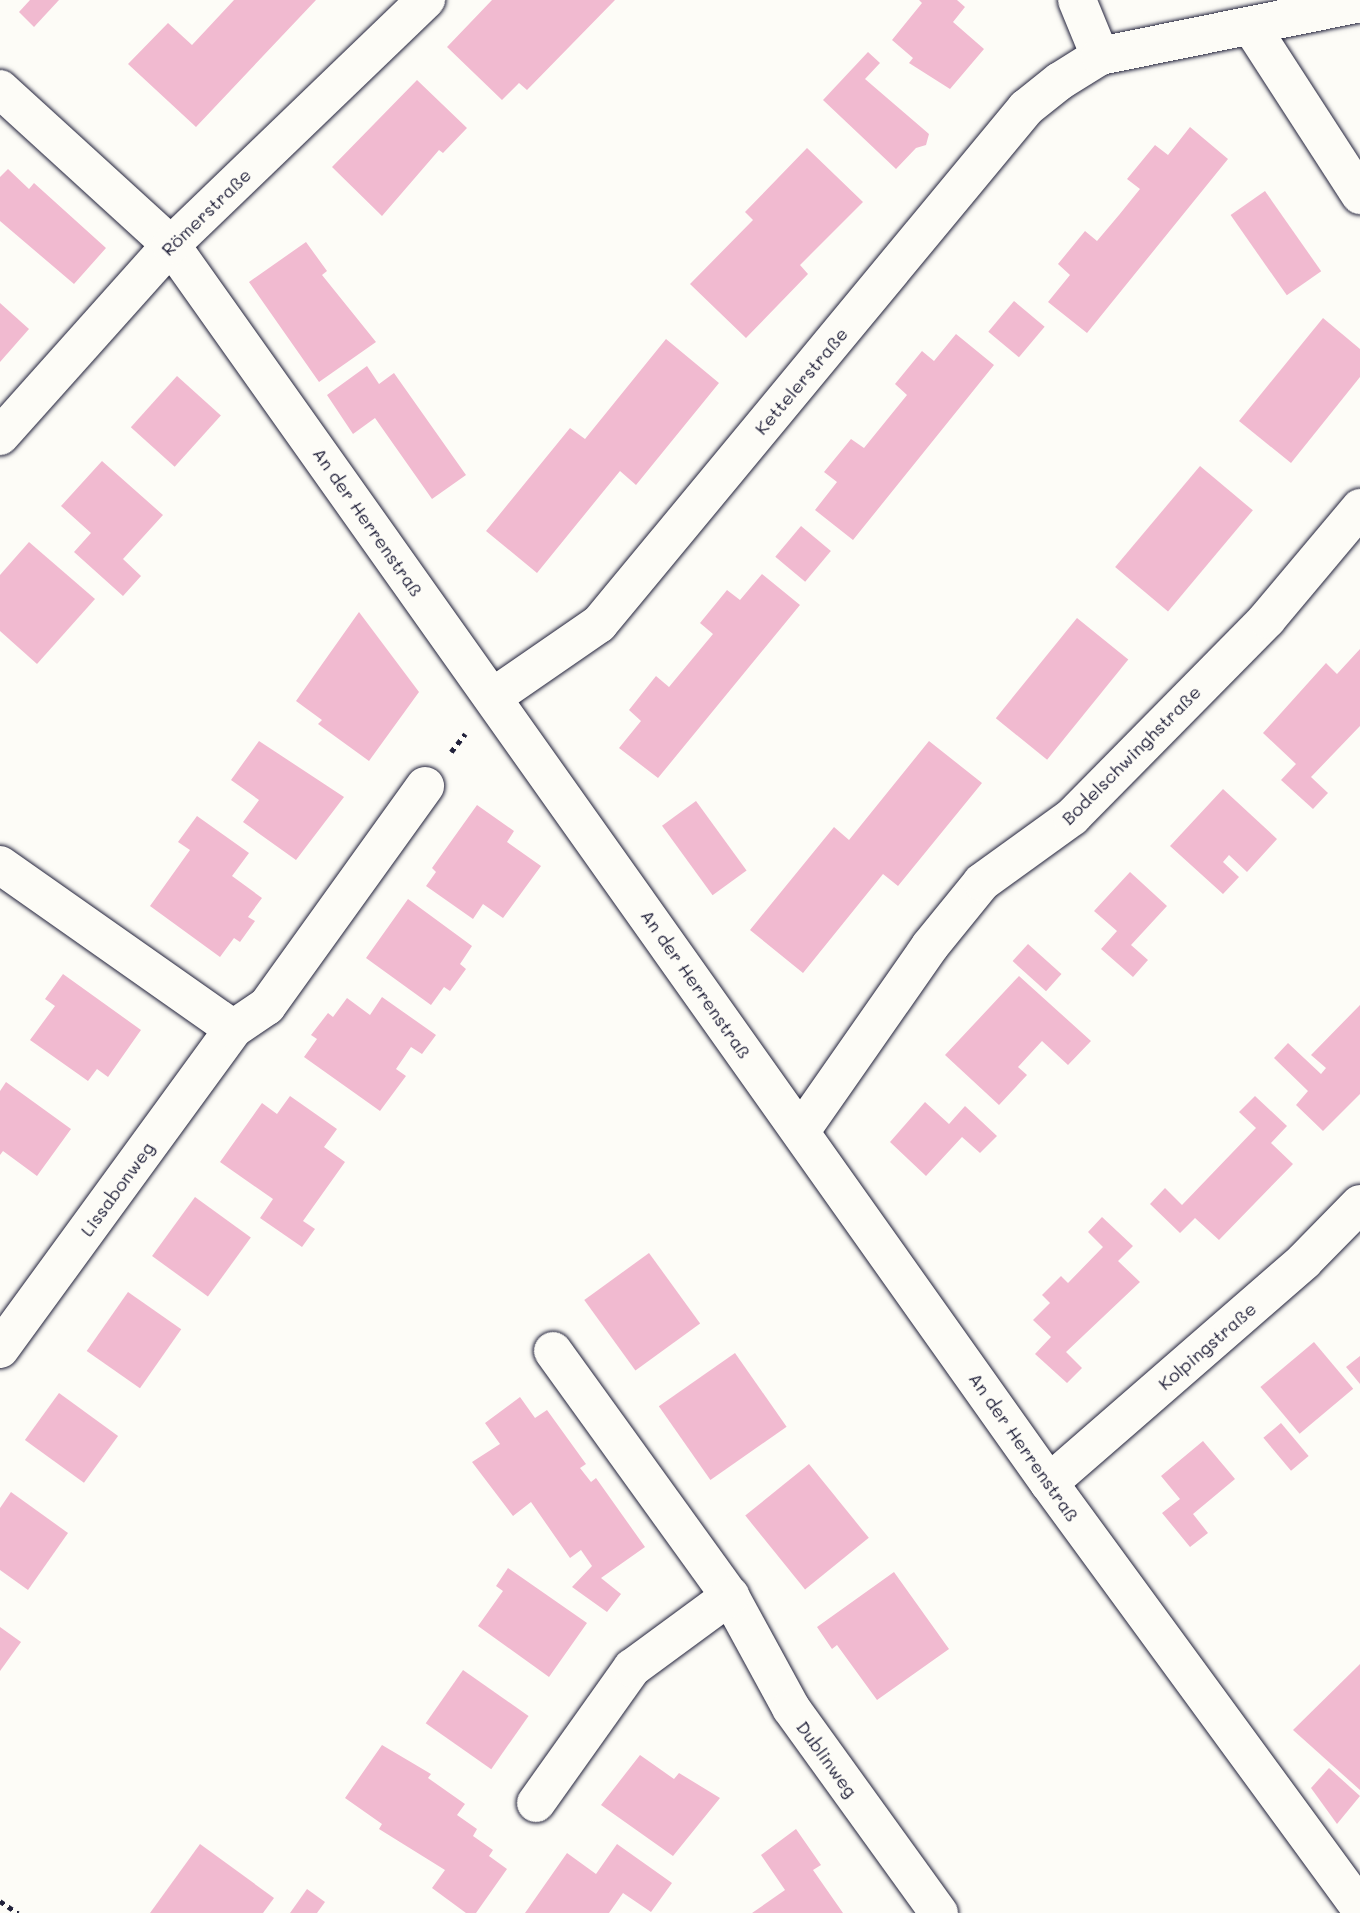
<!DOCTYPE html>
<meta charset="utf-8">
<style>
body{margin:0}
#map{position:relative;width:1360px;height:1913px;overflow:hidden;background:#fdfcf7;font-family:Mali,sans-serif}
div>[style]{position:absolute}
[style*='--x']{left:calc(var(--x)*1px);top:calc(var(--y)*1px);width:calc(var(--w)*1px);rotate:calc(var(--a)*1deg)}
.building>*{inset:0;background:#f1bad0;transform-origin:0 0}
.path>*{height:4.5px;margin-top:-2.25px;transform-origin:0;background:repeating-linear-gradient(90deg,#22223b 0 5px,transparent 0 10px)}
.roads{filter:drop-shadow(0 0 2px #22223b) drop-shadow(0 0 2px #22223b)}
.minor>*{height:38px;margin:-19px;padding:0 19px;transform-origin:19px;border-radius:19px;background:#fdfcf7}
span{translate:-50% -50%;white-space:nowrap;text-align:center;line-height:1.15;-webkit-text-stroke:6px #fdfcf7;paint-order:stroke}
.street-label{font-size:18px;color:#22223b}
</style>
<div id="map">
<div class="building">
<div style="clip-path:polygon(30px 0,59px 0,34px 27px,19px 12px)"></div>
<div style="clip-path:polygon(234px 0,316px 0,196px 127px,128px 64px,168px 23px,192px 45px)"></div>
<div style="clip-path:polygon(492px 0,615px 0,527px 90px,519px 83px,502px 100px,447px 47px)"></div>
<div style="clip-path:polygon(919px 0,957px 0,965px 7px,953px 22px,984px 49px,950px 89px,909px 63px,913px 58px,892px 40px,922px 3px)"></div>
<div style="clip-path:polygon(868px 52px,880px 63px,865px 79px,929px 134px,926px 145px,916px 148px,896px 169px,823px 100px)"></div>
<div style="clip-path:polygon(417px 80px,467px 128px,443px 153px,439px 150px,382px 216px,332px 167px)"></div>
<div style="clip-path:polygon(1190px 127px,1228px 159px,1087px 333px,1048px 302px,1070px 275px,1058px 264px,1085px 231px,1097px 241px,1119px 215px,1140px 189px,1127px 179px,1155px 145px,1168px 155px)"></div>
<div style="clip-path:polygon(807px 148px,863px 202px,800px 265px,808px 274px,746px 338px,690px 284px,753px 220px,745px 212px)"></div>
<div style="clip-path:polygon(8px 169px,29px 189px,34px 183px,106px 248px,74px 284px,0 221px,0 177px)"></div>
<div style="left:1265px;top:191px;width:98px;height:42px;rotate:55deg"></div>
<div style="clip-path:polygon(306px 242px,327px 271px,322px 275px,376px 342px,319px 382px,249px 282px)"></div>
<div style="left:1014px;top:301px;width:40px;height:40px;rotate:40deg"></div>
<div style="clip-path:polygon(0 303px,29px 329px,0 362px)"></div>
<div style="clip-path:polygon(1323px 318px,1360px 349px,1360px 377px,1291px 463px,1239px 421px)"></div>
<div style="clip-path:polygon(956px 334px,994px 365px,853px 540px,815px 510px,837px 482px,824px 472px,851px 439px,864px 448px,907px 395px,895px 384px,922px 351px,934px 361px)"></div>
<div style="clip-path:polygon(666px 339px,719px 383px,636px 485px,620px 471px,537px 573px,486px 531px,570px 428px,585px 439px)"></div>
<div style="clip-path:polygon(367px 366px,379px 384px,394px 373px,466px 475px,432px 499px,375px 418px,353px 434px,327px 395px)"></div>
<div style="left:177px;top:376px;width:59px;height:69px;rotate:42deg"></div>
<div style="clip-path:polygon(102px 461px,163px 515px,123px 559px,141px 576px,123px 596px,74px 552px,91px 533px,61px 506px)"></div>
<div style="left:1200px;top:466px;width:69px;height:132px;rotate:40deg"></div>
<div style="left:801px;top:526px;width:39px;height:40px;rotate:40deg"></div>
<div style="clip-path:polygon(29px 542px,95px 599px,37px 664px,0 631px,0 575px)"></div>
<div style="clip-path:polygon(762px 574px,800px 605px,658px 778px,619px 748px,641px 721px,629px 710px,656px 676px,669px 687px,713px 634px,700px 623px,727px 590px,740px 600px)"></div>
<div style="clip-path:polygon(359px 612px,419px 692px,369px 761px,318px 724px,322px 720px,296px 701px)"></div>
<div style="left:1077px;top:618px;width:66px;height:129px;rotate:39deg"></div>
<div style="clip-path:polygon(1360px 649px,1360px 726px,1311px 777px,1328px 793px,1313px 809px,1281px 780px,1296px 764px,1263px 733px,1326px 663px,1337px 674px)"></div>
<div style="clip-path:polygon(259px 741px,344px 797px,296px 860px,243px 822px,259px 800px,231px 780px)"></div>
<div style="clip-path:polygon(929px 741px,982px 783px,898px 886px,883px 874px,803px 973px,750px 930px,834px 827px,849px 840px)"></div>
<div style="clip-path:polygon(1223px 789px,1277px 839px,1247px 872px,1229px 855px,1223px 862px,1239px 877px,1223px 894px,1170px 846px)"></div>
<div style="left:696px;top:801px;width:86px;height:42px;rotate:54deg"></div>
<div style="clip-path:polygon(477px 805px,514px 831px,507px 842px,541px 866px,503px 918px,483px 904px,473px 919px,426px 886px,436px 872px,432px 868px)"></div>
<div style="clip-path:polygon(197px 816px,249px 853px,232px 876px,262px 898px,248px 917px,255px 921px,240px 942px,234px 938px,220px 957px,150px 906px,190px 850px,178px 842px)"></div>
<div style="clip-path:polygon(1130px 872px,1167px 906px,1131px 945px,1148px 960px,1133px 977px,1101px 949px,1117px 931px,1094px 911px)"></div>
<div style="clip-path:polygon(408px 899px,472px 946px,460px 964px,466px 969px,450px 991px,444px 987px,431px 1005px,366px 958px)"></div>
<div style="left:1028px;top:944px;width:45px;height:23px;rotate:42deg"></div>
<div style="clip-path:polygon(63px 974px,141px 1030px,108px 1077px,97px 1069px,88px 1081px,30px 1040px,55px 1006px,45px 999px)"></div>
<div style="clip-path:polygon(1019px 976px,1091px 1041px,1068px 1065px,1042px 1041px,1018px 1067px,1027px 1075px,999px 1105px,945px 1055px)"></div>
<div style="clip-path:polygon(382px 997px,436px 1035px,422px 1054px,411px 1047px,396px 1069px,406px 1076px,380px 1111px,304px 1057px,317px 1039px,311px 1035px,328px 1013px,333px 1017px,347px 998px,370px 1015px)"></div>
<div style="clip-path:polygon(1360px 1005px,1360px 1094px,1323px 1131px,1296px 1105px,1308px 1091px,1274px 1058px,1288px 1043px,1321px 1074px,1326px 1068px,1311px 1055px)"></div>
<div style="clip-path:polygon(6px 1082px,71px 1129px,37px 1176px,3px 1151px,0 1155px,0 1091px)"></div>
<div style="clip-path:polygon(290px 1096px,337px 1129px,324px 1147px,345px 1162px,303px 1221px,315px 1229px,302px 1247px,260px 1218px,273px 1199px,220px 1162px,262px 1103px,277px 1114px)"></div>
<div style="clip-path:polygon(1255px 1096px,1287px 1126px,1271px 1143px,1293px 1164px,1219px 1240px,1195px 1218px,1180px 1233px,1150px 1204px,1165px 1188px,1182px 1205px,1256px 1128px,1239px 1112px)"></div>
<div style="clip-path:polygon(925px 1102px,949px 1124px,965px 1106px,997px 1136px,980px 1153px,962px 1137px,926px 1176px,890px 1142px)"></div>
<div style="left:195px;top:1197px;width:69px;height:73px;rotate:36deg"></div>
<div style="clip-path:polygon(1102px 1217px,1133px 1246px,1118px 1261px,1140px 1282px,1066px 1352px,1082px 1368px,1067px 1383px,1035px 1354px,1051px 1337px,1033px 1320px,1050px 1303px,1042px 1295px,1061px 1276px,1068px 1283px,1103px 1247px,1088px 1232px)"></div>
<div style="left:649px;top:1253px;width:87px;height:80px;rotate:54deg"></div>
<div style="left:128px;top:1292px;width:65px;height:72px;rotate:35deg"></div>
<div style="left:1314px;top:1342px;width:61px;height:70px;rotate:50deg"></div>
<div style="left:735px;top:1353px;width:90px;height:93px;rotate:55deg"></div>
<div style="clip-path:polygon(1360px 1356px,1360px 1384px,1346px 1367px)"></div>
<div style="left:59px;top:1393px;width:73px;height:58px;rotate:36deg"></div>
<div style="clip-path:polygon(520px 1397px,535px 1418px,547px 1410px,586px 1464px,580px 1468px,591px 1482px,596px 1478px,645px 1547px,601px 1578px,621px 1594px,607px 1612px,572px 1587px,592px 1566px,581px 1550px,570px 1558px,531px 1502px,513px 1516px,472px 1462px,500px 1444px,485px 1423px)"></div>
<div style="left:1281px;top:1423px;width:43px;height:23px;rotate:50deg"></div>
<div style="clip-path:polygon(1203px 1441px,1235px 1479px,1193px 1514px,1208px 1533px,1190px 1547px,1162px 1513px,1180px 1499px,1161px 1476px)"></div>
<div style="left:809px;top:1464px;width:95px;height:82px;rotate:51deg"></div>
<div style="clip-path:polygon(11px 1492px,68px 1533px,28px 1590px,0 1570px,0 1508px)"></div>
<div style="clip-path:polygon(508px 1568px,587px 1623px,549px 1677px,478px 1626px,503px 1591px,496px 1586px)"></div>
<div style="clip-path:polygon(894px 1572px,949px 1649px,877px 1700px,837px 1645px,832px 1649px,817px 1627px)"></div>
<div style="clip-path:polygon(0 1627px,21px 1642px,0 1671px)"></div>
<div style="clip-path:polygon(1360px 1664px,1360px 1790px,1293px 1730px)"></div>
<div style="left:463px;top:1670px;width:80px;height:65px;rotate:35deg"></div>
<div style="clip-path:polygon(382px 1745px,431px 1774px,428px 1778px,465px 1804px,457px 1815px,477px 1829px,473px 1836px,493px 1850px,489px 1856px,507px 1869px,476px 1913px,466px 1913px,432px 1888px,445px 1870px,379px 1829px,382px 1824px,345px 1798px)"></div>
<div style="clip-path:polygon(640px 1755px,674px 1779px,679px 1773px,720px 1798px,673px 1856px,601px 1805px)"></div>
<div style="clip-path:polygon(1329px 1768px,1360px 1796px,1337px 1824px,1311px 1788px)"></div>
<div style="clip-path:polygon(796px 1829px,821px 1865px,813px 1870px,843px 1913px,752px 1913px,785px 1890px,761px 1855px)"></div>
<div style="clip-path:polygon(200px 1844px,274px 1898px,263px 1913px,150px 1913px)"></div>
<div style="clip-path:polygon(617px 1844px,672px 1883px,651px 1912px,623px 1893px,609px 1913px,525px 1913px,567px 1853px,596px 1874px)"></div>
<div style="clip-path:polygon(307px 1889px,325px 1902px,317px 1913px,290px 1913px)"></div>
</div>
<div class="path">
<div style="--x:451;--y:752;--w:23;--a:-52"></div>
<div style="--x:0;--y:1901;--w:22;--a:34"></div>
</div>
<div class="roads">
<div class="minor">
<div style="--x:1077;--y:0;--w:61;--a:67.7"></div>
<div style="--x:1252;--y:28;--w:199;--a:57.1"></div>
<div style="--x:0;--y:89;--w:231;--a:42.4"></div>
<div style="--x:171;--y:245;--w:1518;--a:54.66"></div>
<div style="--x:1049;--y:1483;--w:527;--a:53.8"></div>
<div style="--x:0;--y:436;--w:256;--a:-48.2"></div>
<div style="--x:171;--y:245;--w:354;--a:-43.9"></div>
<div style="--x:493;--y:697;--w:129;--a:-34.6"></div>
<div style="--x:599;--y:624;--w:670;--a:-50.39"></div>
<div style="--x:1026;--y:108;--w:43;--a:-38.5"></div>
<div style="--x:1060;--y:81;--w:47;--a:-32"></div>
<div style="--x:1100;--y:56;--w:265;--a:-11.5"></div>
<div style="--x:0;--y:865;--w:285;--a:35.1"></div>
<div style="--x:801;--y:1131;--w:226;--a:-55.1"></div>
<div style="--x:930;--y:946;--w:82;--a:-50.9"></div>
<div style="--x:982;--y:882;--w:111;--a:-35.8"></div>
<div style="--x:1072;--y:817;--w:278;--a:-45.4"></div>
<div style="--x:1267;--y:619;--w:145;--a:-50"></div>
<div style="--x:0;--y:1349;--w:396;--a:-53.9"></div>
<div style="--x:233;--y:1029;--w:41;--a:-34.1"></div>
<div style="--x:267;--y:1006;--w:271;--a:-54.3"></div>
<div style="--x:553;--y:1351;--w:302;--a:54.2"></div>
<div style="--x:730;--y:1596;--w:128;--a:61.4"></div>
<div style="--x:791;--y:1708;--w:253;--a:54.2"></div>
<div style="--x:1049;--y:1483;--w:338;--a:-41"></div>
<div style="--x:1304;--y:1261;--w:80;--a:-45.5"></div>
<div style="--x:536;--y:1803;--w:166;--a:-54.6"></div>
<div style="--x:632;--y:1668;--w:122;--a:-36.3"></div>
</div>
</div>
<div class="street-label">
<span style="left:206px;top:212px;rotate:-44deg">Römerstraße</span>
<span style="left:801px;top:381px;rotate:-50deg">Kettelerstraße</span>
<span style="left:368px;top:522px;rotate:55deg">An der Herrenstraß</span>
<span style="left:1131px;top:755px;rotate:-45deg">Bodelschwinghstraße</span>
<span style="left:696px;top:984px;rotate:55deg">An der Herrenstraß</span>
<span style="left:117px;top:1189px;rotate:-54deg">Lissabonweg</span>
<span style="left:1207px;top:1346px;rotate:-41deg">Kolpingstraße</span>
<span style="left:1024px;top:1447px;rotate:55deg">An der Herrenstraß</span>
<span style="left:827px;top:1759px;rotate:54deg">Dublinweg</span>
</div>
</div>
